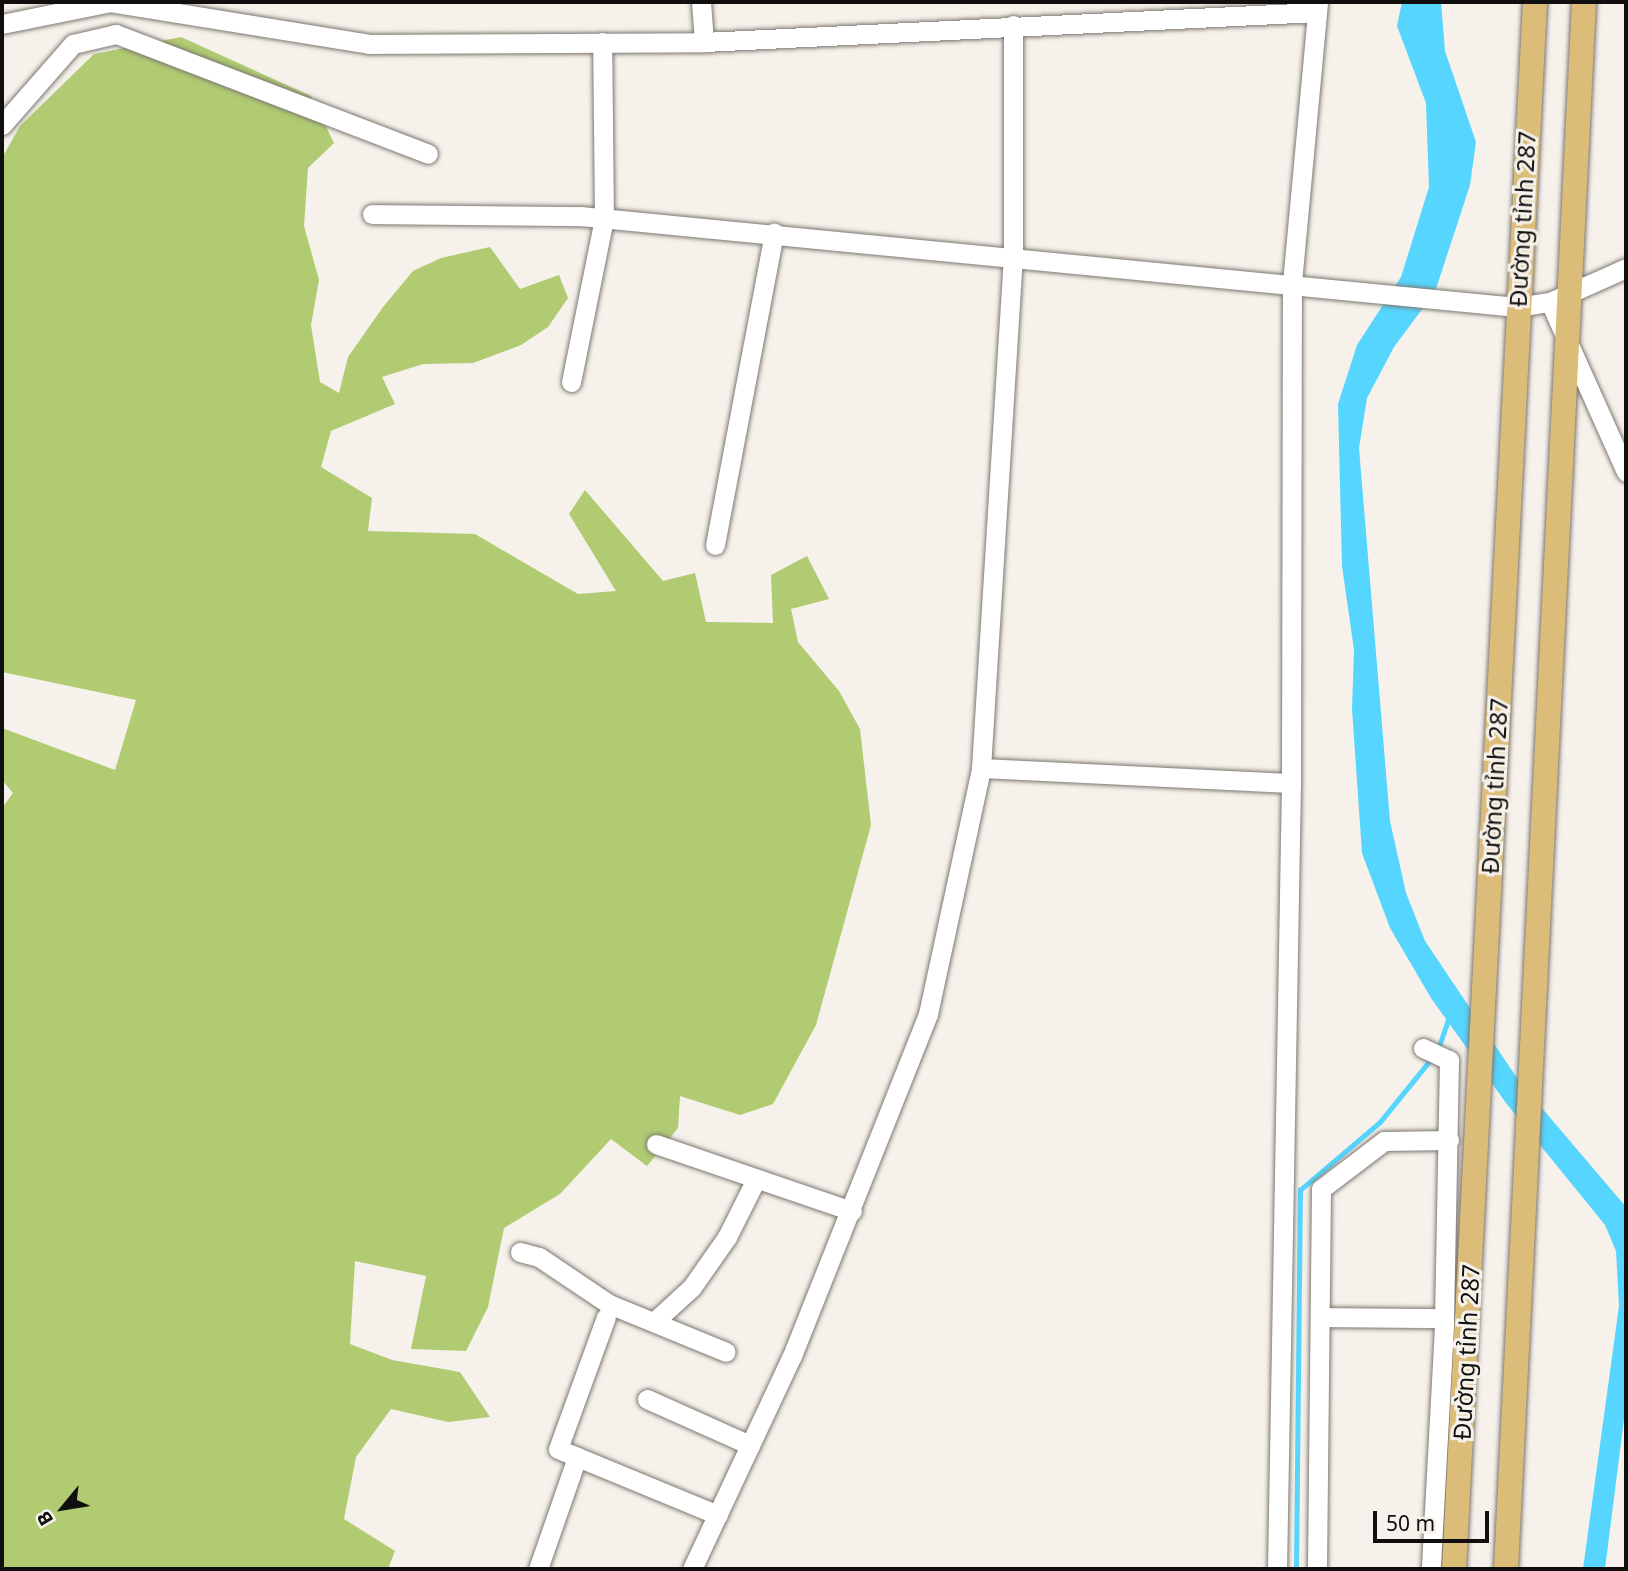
<!DOCTYPE html>
<meta charset="utf-8">
<style>
body{margin:0}
#map{position:relative;width:1628px;height:1571px;overflow:hidden;background:#f6f1ea;font-family:"Noto Sans",sans-serif}
div>[style]{position:absolute}
[style*='--x']{left:calc(var(--x)*1px);top:calc(var(--y)*1px);width:calc(var(--w)*1px);rotate:calc(var(--a)*1deg)}
.green>*{inset:0;background:#b0cb72}
.water>*{inset:0;background:#56d5fe}
.stream>*{height:4.5px;margin:-2.25px;padding:0 2.25px;transform-origin:2.25px;border-radius:2.25px;background:#56d5fe}
.roads{filter:drop-shadow(0 0 2px #7c7771) drop-shadow(0 0 2px #7c7771)}
.minor>*{height:19px;margin:-9.5px;padding:0 9.5px;transform-origin:9.5px;border-radius:9.5px;background:#fff}
.major>*{height:24px;margin:-12px;padding:0 12px;transform-origin:12px;border-radius:12px;background:#dbbc79}
span{translate:-50% -50%;white-space:nowrap;text-align:center;line-height:1.15;-webkit-text-stroke:6px #f6f1ea;paint-order:stroke}
.street-label{font-size:24px;color:#100f0d}
.frame{position:absolute;inset:0;border:4px solid #100f0d;pointer-events:none}
.north{position:absolute;left:28px;top:1473px;width:70px;height:70px;-webkit-text-stroke:5px #f6f1ea;paint-order:stroke;rotate:240deg;font-size:19px;font-weight:700;line-height:28px;text-align:center;color:#100f0d}
.north::after{content:'';display:block;margin:auto;width:24px;height:32px;background:#100f0d;clip-path:polygon(50% 0,100% 100%,50% 72%,0 100%)}
.scale{position:absolute;left:1373px;top:1511px;width:116px;height:32px;box-sizing:border-box;border:4px solid #100f0d;border-top:0;padding-left:9px;font-size:21px;line-height:24px;white-space:nowrap;color:#100f0d;-webkit-text-stroke:5px #f6f1ea;paint-order:stroke}
</style>
<div id="map">
<div class="green">
<div style="clip-path:polygon(181px 37px,311px 96px,334px 143px,308px 168px,304px 226px,319px 280px,311px 325px,320px 382px,339px 393px,348px 357px,383px 307px,413px 271px,441px 258px,490px 247px,520px 289px,559px 275px,568px 298px,548px 327px,521px 345px,473px 363px,423px 364px,382px 377px,395px 404px,331px 431px,321px 467px,372px 498px,368px 531px,475px 534px,578px 594px,616px 591px,569px 514px,585px 490px,663px 581px,695px 573px,706px 622px,773px 623px,771px 575px,807px 556px,829px 599px,791px 609px,798px 642px,839px 691px,860px 729px,871px 825px,816px 1025px,773px 1104px,740px 1115px,680px 1096px,678px 1128px,647px 1166px,611px 1139px,560px 1194px,504px 1228px,488px 1307px,466px 1351px,411px 1349px,426px 1276px,355px 1261px,350px 1344px,392px 1360px,460px 1372px,490px 1417px,448px 1422px,391px 1409px,356px 1457px,344px 1519px,395px 1551px,388px 1569px,2px 1569px,2px 808px,13px 793px,2px 780px,2px 728px,115px 770px,136px 700px,2px 672px,2px 158px,20px 126px,94px 54px)"></div>
</div>
<div class="water">
<div style="clip-path:polygon(1402px 2px,1441px 2px,1445px 51px,1476px 142px,1470px 185px,1435px 292px,1394px 347px,1367px 398px,1359px 448px,1390px 821px,1406px 893px,1425px 941px,1519px 1081px,1626px 1207px,1626px 1403px,1605px 1569px,1583px 1569px,1619px 1306px,1616px 1251px,1605px 1225px,1506px 1103px,1431px 998px,1390px 928px,1362px 853px,1352px 709px,1354px 650px,1342px 566px,1338px 404px,1357px 345px,1401px 277px,1429px 187px,1426px 103px,1397px 26px)"></div>
</div>
<div class="stream">
<div style="--x:1438;--y:1049;--w:36;--a:-71"></div>
<div style="--x:1296;--y:1569;--w:379;--a:-89.4"></div>
<div style="--x:1300;--y:1190;--w:105;--a:-40.4"></div>
<div style="--x:1380;--y:1122;--w:81;--a:-51"></div>
</div>
<div class="roads">
<div class="minor">
<div style="--x:701;--y:2;--w:40;--a:85.7"></div>
<div style="--x:2;--y:24;--w:110;--a:-11.5"></div>
<div style="--x:110;--y:2;--w:261;--a:9.2"></div>
<div style="--x:368;--y:44;--w:336;--a:-0.3"></div>
<div style="--x:704;--y:42;--w:614;--a:-2.8"></div>
<div style="--x:2;--y:125;--w:108;--a:-48.8"></div>
<div style="--x:73;--y:44;--w:44;--a:-13.1"></div>
<div style="--x:116;--y:34;--w:334;--a:21"></div>
<div style="--x:372;--y:214;--w:208;--a:0.6"></div>
<div style="--x:580;--y:216;--w:941;--a:5.55"></div>
<div style="--x:1517;--y:307;--w:33;--a:-9"></div>
<div style="--x:1550;--y:302;--w:83;--a:-24.1"></div>
<div style="--x:1550;--y:302;--w:186;--a:65.9"></div>
<div style="--x:571;--y:382;--w:166;--a:-78.6"></div>
<div style="--x:604;--y:219;--w:177;--a:-90.6"></div>
<div style="--x:715;--y:545;--w:318;--a:-79.3"></div>
<div style="--x:981;--y:768;--w:310;--a:2.8"></div>
<div style="--x:1423;--y:1048;--w:29;--a:25"></div>
<div style="--x:1449;--y:1060;--w:266;--a:91.1"></div>
<div style="--x:1444;--y:1326;--w:243;--a:93.1"></div>
<div style="--x:656;--y:1144;--w:207;--a:18.9"></div>
<div style="--x:520;--y:1252;--w:20;--a:15"></div>
<div style="--x:539;--y:1257;--w:84;--a:33.9"></div>
<div style="--x:609;--y:1304;--w:126;--a:22.3"></div>
<div style="--x:606;--y:1317;--w:140;--a:110"></div>
<div style="--x:558;--y:1449;--w:173;--a:22.4"></div>
<div style="--x:1323;--y:1317;--w:121;--a:0.5"></div>
<div style="--x:655;--y:1321;--w:50;--a:-42.6"></div>
<div style="--x:692;--y:1287;--w:61;--a:-55"></div>
<div style="--x:727;--y:1237;--w:65;--a:-63.4"></div>
<div style="--x:647;--y:1399;--w:113;--a:24.1"></div>
<div style="--x:538;--y:1569;--w:119;--a:-70.8"></div>
<div style="--x:692;--y:1569;--w:235;--a:-64.9"></div>
<div style="--x:792;--y:1356;--w:368;--a:-68.3"></div>
<div style="--x:928;--y:1014;--w:252;--a:-77.8"></div>
<div style="--x:981;--y:768;--w:514;--a:-86.43"></div>
<div style="--x:1013;--y:255;--w:230;--a:-90"></div>
<div style="--x:1277;--y:1569;--w:786;--a:-88.98"></div>
<div style="--x:1291;--y:783;--w:500;--a:-89.89"></div>
<div style="--x:1292;--y:283;--w:282;--a:-84.7"></div>
<div style="--x:1317;--y:1569;--w:380;--a:-89.4"></div>
<div style="--x:1321;--y:1189;--w:79;--a:-37.3"></div>
<div style="--x:1384;--y:1141;--w:65;--a:-0.9"></div>
</div>
<div class="major">
<div style="--x:1454;--y:1569;--w:1569;--a:-87.04"></div>
<div style="--x:1506;--y:1569;--w:1569;--a:-87.15"></div>
</div>
</div>
<div class="street-label">
<span style="left:1522px;top:219px;rotate:-87deg">Đường tỉnh 287</span>
<span style="left:1494px;top:786px;rotate:-87deg">Đường tỉnh 287</span>
<span style="left:1466px;top:1352px;rotate:-87deg">Đường tỉnh 287</span>
</div>
<div class="frame"></div>
<div class="north">B</div>
<div class="scale">50 m</div>
</div>
